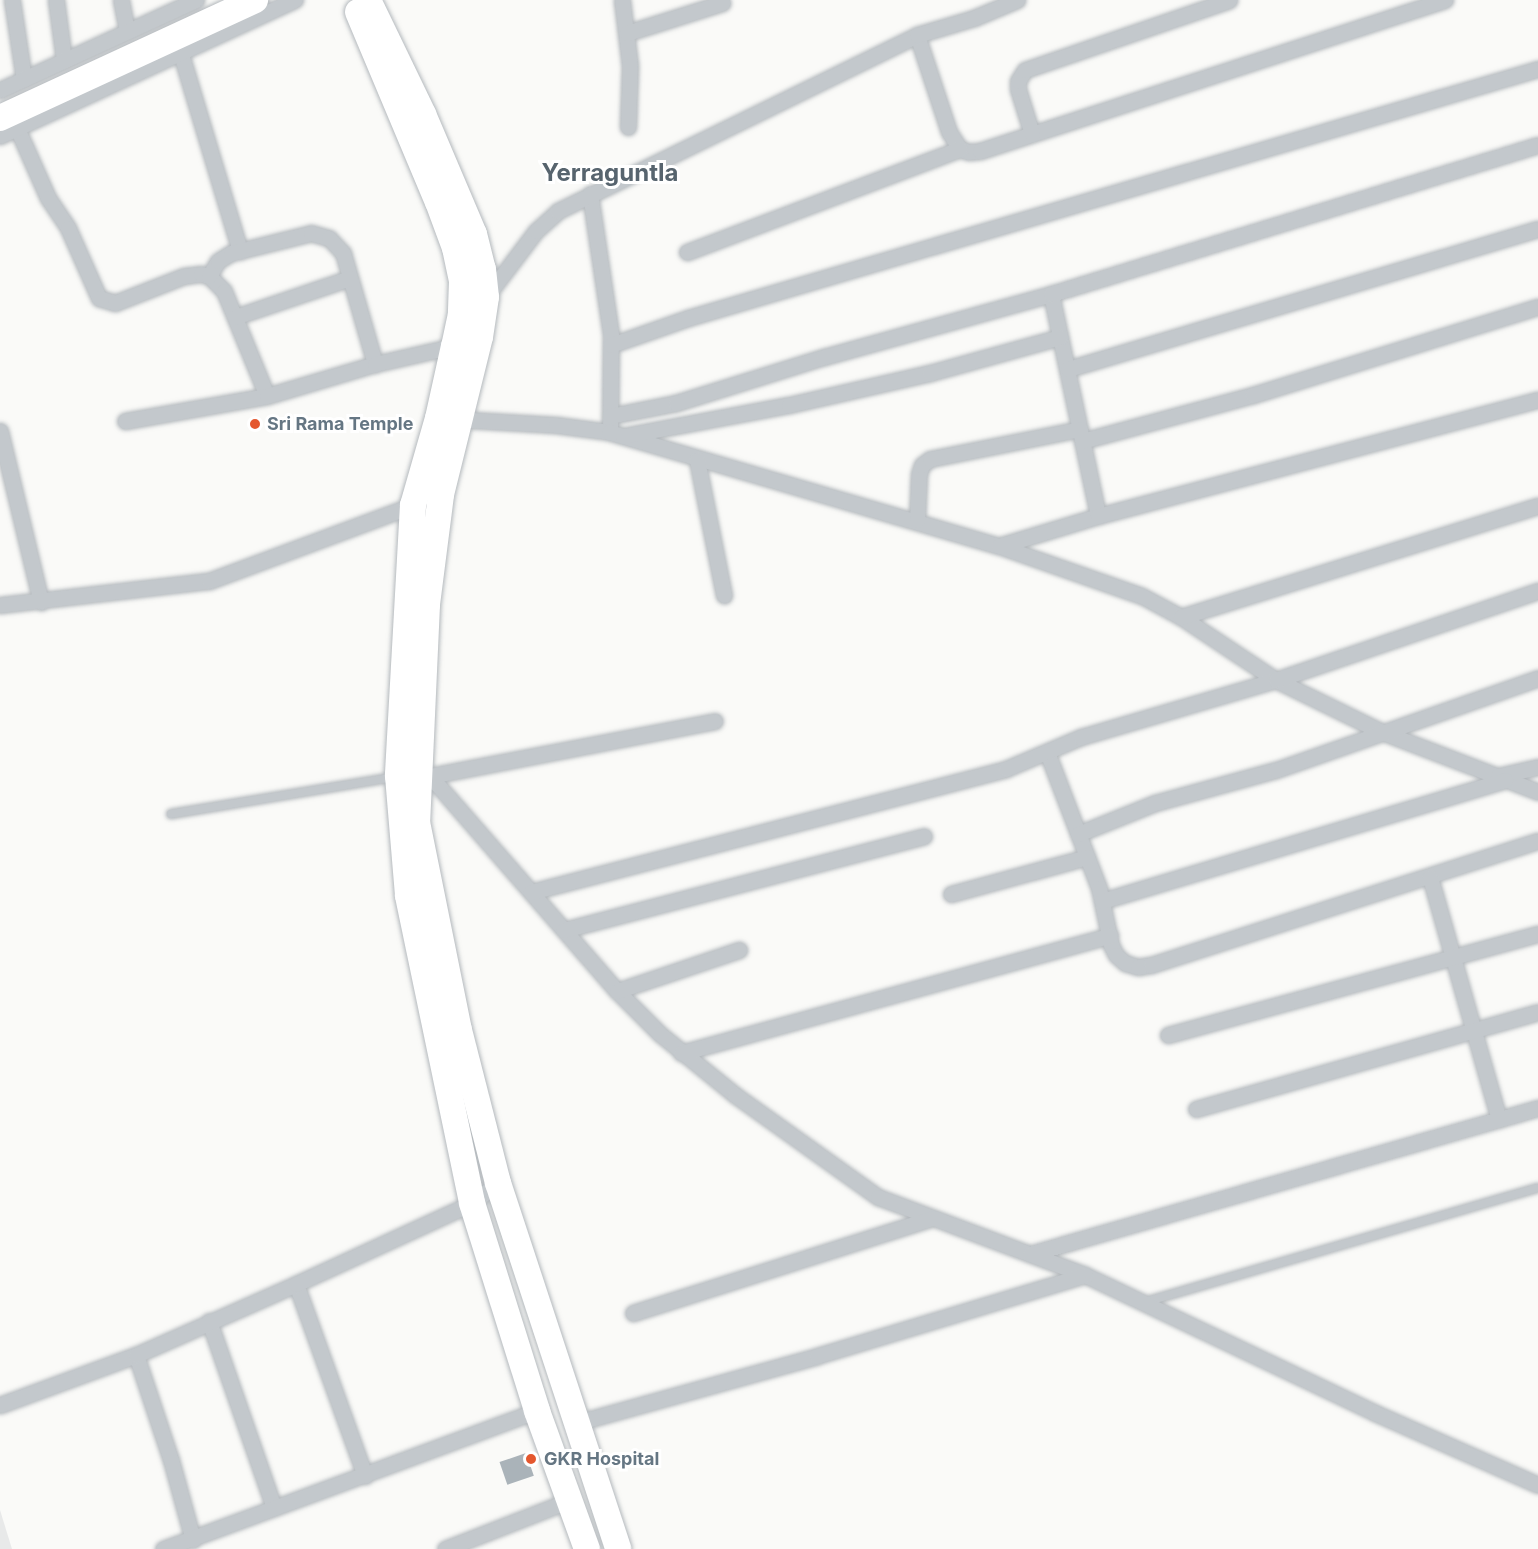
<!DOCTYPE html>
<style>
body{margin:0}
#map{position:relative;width:1538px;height:1549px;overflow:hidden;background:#fafaf8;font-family:Inter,sans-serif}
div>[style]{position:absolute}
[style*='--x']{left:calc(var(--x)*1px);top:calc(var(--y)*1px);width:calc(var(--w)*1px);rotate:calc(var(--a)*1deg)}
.built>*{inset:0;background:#e8e9e9}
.building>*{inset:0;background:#aab3b9;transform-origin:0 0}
.roads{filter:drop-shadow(0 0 2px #b4b9bd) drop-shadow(0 0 2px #b4b9bd)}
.service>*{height:8px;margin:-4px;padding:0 4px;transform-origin:4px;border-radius:4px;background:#c3c8cc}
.minor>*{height:15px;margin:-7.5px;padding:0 7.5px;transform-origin:7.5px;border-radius:7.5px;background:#c3c8cc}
.trunk>*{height:26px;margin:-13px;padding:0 13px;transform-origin:13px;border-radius:13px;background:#fff}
.dots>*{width:16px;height:16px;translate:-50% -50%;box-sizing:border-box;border:3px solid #fff;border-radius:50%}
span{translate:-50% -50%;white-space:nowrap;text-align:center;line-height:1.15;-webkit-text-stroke:6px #fff;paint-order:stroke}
.poi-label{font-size:18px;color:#657683;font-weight:700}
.left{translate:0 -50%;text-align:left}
.district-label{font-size:24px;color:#57646e;font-weight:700}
</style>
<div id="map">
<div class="built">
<div style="clip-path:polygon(0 1510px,12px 1549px,0 1549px)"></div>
</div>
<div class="building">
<div style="left:526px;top:1453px;width:24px;height:28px;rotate:71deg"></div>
</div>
<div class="roads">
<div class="service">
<div style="--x:171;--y:814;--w:226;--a:-9.4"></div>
<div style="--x:1145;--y:1302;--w:409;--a:-16.2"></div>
</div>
<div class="minor">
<div style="--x:12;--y:0;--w:80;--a:81.4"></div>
<div style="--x:56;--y:0;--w:61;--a:82.4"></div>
<div style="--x:121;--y:0;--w:32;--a:79"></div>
<div style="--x:622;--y:0;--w:66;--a:83.1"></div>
<div style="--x:630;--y:66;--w:61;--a:91.9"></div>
<div style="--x:627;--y:33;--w:100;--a:-17.5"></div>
<div style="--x:917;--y:35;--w:102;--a:71.7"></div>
<div style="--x:949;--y:132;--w:20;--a:57"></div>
<div style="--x:960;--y:149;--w:9;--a:18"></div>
<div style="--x:969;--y:152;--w:11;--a:-5"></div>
<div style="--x:980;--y:151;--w:489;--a:-18"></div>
<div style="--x:181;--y:54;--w:206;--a:73.3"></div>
<div style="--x:0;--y:90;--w:216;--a:-24.7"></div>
<div style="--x:17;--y:128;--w:77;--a:66.1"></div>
<div style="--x:48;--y:198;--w:36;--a:56"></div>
<div style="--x:68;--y:228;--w:77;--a:66.1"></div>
<div style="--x:99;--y:298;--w:17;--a:17"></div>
<div style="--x:115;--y:303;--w:74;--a:-21.4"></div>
<div style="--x:184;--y:276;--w:17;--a:-7"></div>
<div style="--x:201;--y:274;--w:8;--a:14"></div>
<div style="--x:209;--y:276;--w:21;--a:45"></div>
<div style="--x:224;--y:291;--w:113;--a:67.7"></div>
<div style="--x:1032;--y:134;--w:47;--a:-107.3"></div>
<div style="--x:1018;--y:89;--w:8;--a:-90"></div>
<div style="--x:1018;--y:81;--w:13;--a:-58"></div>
<div style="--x:1025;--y:70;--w:216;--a:-18.9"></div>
<div style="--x:0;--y:136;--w:325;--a:-24.8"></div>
<div style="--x:590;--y:194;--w:143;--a:81.5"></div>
<div style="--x:611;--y:335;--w:91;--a:90.6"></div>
<div style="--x:687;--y:252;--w:292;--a:-20.7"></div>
<div style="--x:209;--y:276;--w:17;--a:-59"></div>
<div style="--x:218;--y:261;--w:15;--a:-32"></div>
<div style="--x:231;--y:253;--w:82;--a:-14"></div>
<div style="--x:311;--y:233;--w:19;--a:16"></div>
<div style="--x:329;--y:238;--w:21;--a:47"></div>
<div style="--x:343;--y:253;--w:116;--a:73.9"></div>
<div style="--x:1051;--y:294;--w:227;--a:78"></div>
<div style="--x:486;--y:297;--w:83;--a:-52.9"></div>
<div style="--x:536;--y:231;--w:30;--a:-42"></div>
<div style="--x:558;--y:211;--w:400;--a:-26.1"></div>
<div style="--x:917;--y:35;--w:59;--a:-16.6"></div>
<div style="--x:974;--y:18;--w:47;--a:-22.7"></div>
<div style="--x:235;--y:317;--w:121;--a:-18.7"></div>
<div style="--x:611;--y:345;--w:82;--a:-19.3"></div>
<div style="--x:688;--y:318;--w:886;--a:-16.33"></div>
<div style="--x:1068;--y:369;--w:490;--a:-16.6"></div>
<div style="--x:610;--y:416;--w:67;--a:-11.1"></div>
<div style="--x:676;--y:403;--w:155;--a:-17.3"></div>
<div style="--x:824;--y:357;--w:236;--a:-15.5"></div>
<div style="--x:1051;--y:294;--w:509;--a:-17.01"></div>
<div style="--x:453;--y:419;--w:103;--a:3.3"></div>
<div style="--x:556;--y:425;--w:53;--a:7.5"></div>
<div style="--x:609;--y:432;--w:406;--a:16.3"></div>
<div style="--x:999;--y:546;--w:151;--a:19.3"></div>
<div style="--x:1142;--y:596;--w:44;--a:28.3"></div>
<div style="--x:1181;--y:617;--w:114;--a:33.6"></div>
<div style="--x:1276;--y:680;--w:118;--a:26.1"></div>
<div style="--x:1382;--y:732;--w:167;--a:21"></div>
<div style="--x:125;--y:421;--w:144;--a:-10"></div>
<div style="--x:267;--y:396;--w:113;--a:-16.5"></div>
<div style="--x:375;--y:364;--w:81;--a:-12.8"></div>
<div style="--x:0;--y:431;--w:176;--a:76.5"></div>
<div style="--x:623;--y:436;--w:169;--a:-10.6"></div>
<div style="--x:789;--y:405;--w:145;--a:-12.8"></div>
<div style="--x:930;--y:373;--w:135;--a:-15.5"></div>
<div style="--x:1082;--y:441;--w:177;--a:-15.1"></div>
<div style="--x:1253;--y:395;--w:298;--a:-17.2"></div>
<div style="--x:697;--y:460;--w:138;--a:78.7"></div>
<div style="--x:917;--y:520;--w:46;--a:-87.5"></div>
<div style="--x:919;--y:474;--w:9;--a:-72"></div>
<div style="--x:922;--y:465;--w:10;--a:-37"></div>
<div style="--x:930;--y:459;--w:153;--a:-11.3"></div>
<div style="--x:999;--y:546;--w:103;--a:-16.9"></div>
<div style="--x:1098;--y:516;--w:455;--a:-14.8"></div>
<div style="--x:0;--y:605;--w:210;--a:-6.6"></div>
<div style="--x:209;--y:581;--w:218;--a:-20.4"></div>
<div style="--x:1181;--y:617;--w:374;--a:-17.3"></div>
<div style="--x:1047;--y:752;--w:146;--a:69.1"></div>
<div style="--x:1099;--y:888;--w:58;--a:78.1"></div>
<div style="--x:1111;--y:945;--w:11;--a:63"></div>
<div style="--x:1116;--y:955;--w:12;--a:42"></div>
<div style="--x:1125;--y:963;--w:14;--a:17"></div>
<div style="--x:1138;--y:967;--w:13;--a:-9"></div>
<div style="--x:1151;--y:965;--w:406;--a:-17.8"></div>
<div style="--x:413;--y:775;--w:17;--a:3"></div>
<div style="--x:430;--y:776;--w:285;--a:49"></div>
<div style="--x:617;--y:991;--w:61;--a:45"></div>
<div style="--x:660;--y:1034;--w:97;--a:39.1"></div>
<div style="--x:735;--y:1095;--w:176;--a:35.5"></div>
<div style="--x:878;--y:1197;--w:221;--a:20.6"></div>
<div style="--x:1085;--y:1275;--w:321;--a:25.4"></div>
<div style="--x:1375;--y:1413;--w:178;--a:23.8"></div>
<div style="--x:430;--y:776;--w:290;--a:-10.9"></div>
<div style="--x:1498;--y:776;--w:41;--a:-12.7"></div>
<div style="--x:1078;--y:834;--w:83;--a:-21.9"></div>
<div style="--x:1155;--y:803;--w:125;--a:-15.3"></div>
<div style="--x:1276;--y:770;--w:278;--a:-19.3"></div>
<div style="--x:1430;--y:877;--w:252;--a:74.1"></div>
<div style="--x:531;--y:892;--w:491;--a:-14.5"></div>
<div style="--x:1006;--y:769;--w:82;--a:-23.1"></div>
<div style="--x:1081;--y:737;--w:203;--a:-16.3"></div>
<div style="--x:1276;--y:680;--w:277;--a:-18.8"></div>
<div style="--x:951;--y:894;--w:141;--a:-15.2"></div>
<div style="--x:1102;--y:901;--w:421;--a:-16.7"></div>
<div style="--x:564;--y:930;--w:372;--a:-14.6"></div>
<div style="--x:617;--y:991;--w:129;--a:-18.6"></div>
<div style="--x:1168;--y:1035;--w:384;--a:-15.3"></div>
<div style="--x:681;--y:1053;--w:445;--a:-15.3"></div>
<div style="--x:1196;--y:1109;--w:355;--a:-15.8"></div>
<div style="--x:1030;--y:1254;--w:529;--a:-16.03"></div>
<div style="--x:296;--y:1284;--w:204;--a:70.2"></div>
<div style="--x:633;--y:1313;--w:314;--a:-17.6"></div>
<div style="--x:209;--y:1321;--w:198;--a:70.8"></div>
<div style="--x:136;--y:1355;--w:111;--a:71.6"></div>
<div style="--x:171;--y:1460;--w:83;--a:74.6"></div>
<div style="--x:0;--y:1405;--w:145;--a:-20.2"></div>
<div style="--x:136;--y:1355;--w:175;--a:-23.9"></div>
<div style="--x:296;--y:1284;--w:194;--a:-24.7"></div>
<div style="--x:472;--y:1203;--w:33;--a:-38"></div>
<div style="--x:576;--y:1423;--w:250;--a:-15.5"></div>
<div style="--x:817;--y:1356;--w:280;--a:-16.8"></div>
<div style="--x:163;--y:1549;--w:399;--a:-20.3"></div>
<div style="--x:445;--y:1549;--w:132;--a:-21.3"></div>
</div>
<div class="trunk">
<div style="--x:368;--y:0;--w:127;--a:64.2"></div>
<div style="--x:423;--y:114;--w:130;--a:67"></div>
<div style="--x:474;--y:234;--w:36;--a:76"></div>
<div style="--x:483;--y:269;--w:28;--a:84"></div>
<div style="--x:486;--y:297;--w:40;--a:98.5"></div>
<div style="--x:480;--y:337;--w:163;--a:103.9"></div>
<div style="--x:441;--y:495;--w:111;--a:97.3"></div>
<div style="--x:427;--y:605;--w:217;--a:92.6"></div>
<div style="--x:417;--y:822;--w:212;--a:78.6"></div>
<div style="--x:459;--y:1030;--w:158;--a:75.7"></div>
<div style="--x:498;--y:1183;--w:385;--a:71.8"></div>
<div style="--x:358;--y:12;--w:206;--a:67.2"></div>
<div style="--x:438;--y:202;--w:49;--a:69.7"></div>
<div style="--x:455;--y:248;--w:34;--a:78"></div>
<div style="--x:462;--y:281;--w:33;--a:92"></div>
<div style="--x:461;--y:314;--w:33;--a:102"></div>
<div style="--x:454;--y:346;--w:74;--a:102.5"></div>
<div style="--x:438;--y:418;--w:91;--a:106"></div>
<div style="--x:413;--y:505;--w:271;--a:93.2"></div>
<div style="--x:398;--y:776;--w:120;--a:85.2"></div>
<div style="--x:408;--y:896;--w:314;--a:78.2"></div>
<div style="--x:472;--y:1203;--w:218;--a:72.6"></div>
<div style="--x:537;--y:1411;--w:147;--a:70.1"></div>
<div style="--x:0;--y:118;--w:281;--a:-24.8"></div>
</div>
</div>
<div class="dots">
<div style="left:255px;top:424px;background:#e4572e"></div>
<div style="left:531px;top:1459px;background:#e4572e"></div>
</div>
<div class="poi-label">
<span class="left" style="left:267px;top:424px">Sri Rama Temple</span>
<span class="left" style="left:544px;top:1459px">GKR Hospital</span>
</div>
<div class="district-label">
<span style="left:610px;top:173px">Yerraguntla</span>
</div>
</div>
